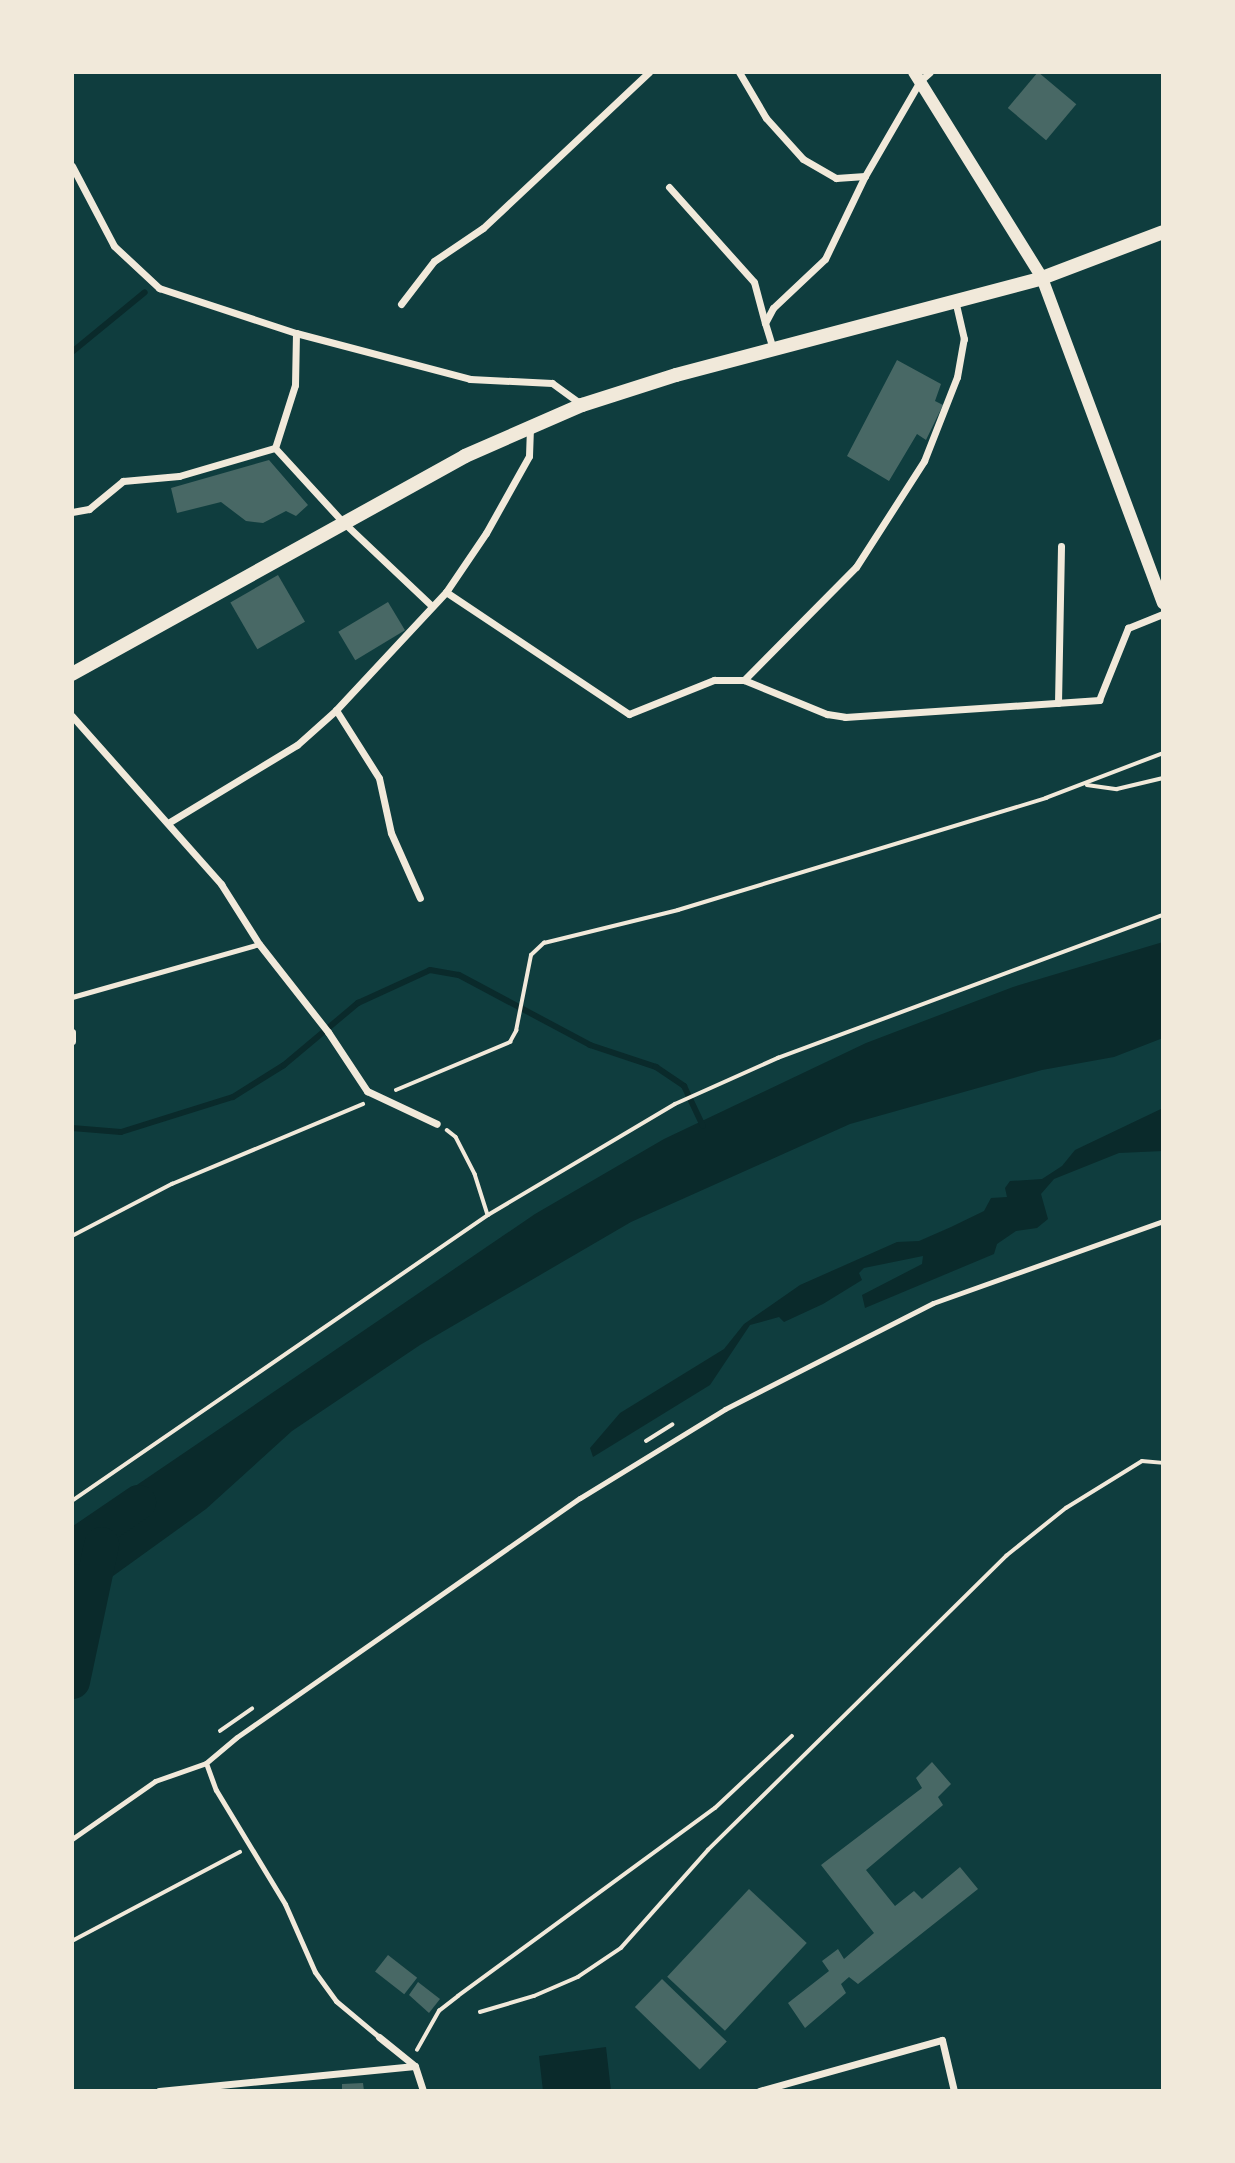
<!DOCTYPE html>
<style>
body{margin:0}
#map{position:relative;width:1235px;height:2163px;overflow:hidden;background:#0f3d3e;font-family:"Roboto Condensed",sans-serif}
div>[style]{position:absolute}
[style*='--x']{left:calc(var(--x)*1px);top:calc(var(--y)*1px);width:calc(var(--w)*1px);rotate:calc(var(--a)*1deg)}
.water>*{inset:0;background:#0a2a2b}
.stream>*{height:6px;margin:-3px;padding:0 3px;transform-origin:3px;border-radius:3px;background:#0a2a2b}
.river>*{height:35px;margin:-17.5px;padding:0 17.5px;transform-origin:17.5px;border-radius:17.5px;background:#0a2a2b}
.building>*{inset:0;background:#486865;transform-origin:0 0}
.path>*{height:3.5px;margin:-1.75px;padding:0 1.75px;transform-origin:1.75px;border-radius:1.75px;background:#f1e9da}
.service>*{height:5px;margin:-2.5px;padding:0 2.5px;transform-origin:2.5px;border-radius:2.5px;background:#f1e9da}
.minor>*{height:7px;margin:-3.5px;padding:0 3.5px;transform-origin:3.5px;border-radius:3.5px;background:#f1e9da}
.tertiary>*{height:12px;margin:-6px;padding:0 6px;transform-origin:6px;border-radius:6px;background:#f1e9da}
.secondary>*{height:14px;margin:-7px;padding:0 7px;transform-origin:7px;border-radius:7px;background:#f1e9da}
span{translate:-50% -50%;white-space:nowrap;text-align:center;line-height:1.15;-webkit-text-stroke:5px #f1e9da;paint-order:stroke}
.frame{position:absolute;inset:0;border:74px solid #f1e9da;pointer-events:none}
</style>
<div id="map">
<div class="water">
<div style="clip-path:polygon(1163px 942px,1163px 1038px,1114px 1057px,1042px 1070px,850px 1124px,631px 1222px,420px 1345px,292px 1431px,206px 1509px,84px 1597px,72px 1611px,72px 1549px,128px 1505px,131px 1497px,128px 1491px,535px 1214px,664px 1139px,866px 1043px,1013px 987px)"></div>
<div style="clip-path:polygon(1163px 1108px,1163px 1151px,1119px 1153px,1054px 1179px,1041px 1194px,1048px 1219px,1037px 1228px,1016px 1231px,997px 1244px,994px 1254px,865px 1308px,862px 1295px,922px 1264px,923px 1256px,864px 1268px,859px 1273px,862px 1280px,823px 1304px,784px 1322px,779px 1317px,750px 1325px,710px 1385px,593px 1457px,590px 1448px,620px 1413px,724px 1349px,744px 1324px,800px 1285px,897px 1242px,919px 1241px,951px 1227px,984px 1211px,991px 1198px,1007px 1197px,1005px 1188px,1010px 1181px,1042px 1179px,1062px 1166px,1075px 1150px)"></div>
<div style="clip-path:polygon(606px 2047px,611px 2091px,543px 2091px,539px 2056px)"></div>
</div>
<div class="stream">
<div style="--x:72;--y:352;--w:94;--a:-39.4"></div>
<div style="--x:72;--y:1128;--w:49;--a:4.7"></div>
<div style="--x:121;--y:1132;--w:117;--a:-17.4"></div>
<div style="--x:233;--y:1097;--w:60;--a:-32.1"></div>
<div style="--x:284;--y:1065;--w:97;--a:-40"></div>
<div style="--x:358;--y:1003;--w:79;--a:-24.6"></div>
<div style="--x:430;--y:970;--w:29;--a:10"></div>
<div style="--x:459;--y:975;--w:149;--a:28.1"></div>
<div style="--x:590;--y:1045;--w:70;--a:18.4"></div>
<div style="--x:656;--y:1067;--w:34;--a:34"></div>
<div style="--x:684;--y:1086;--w:44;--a:64.6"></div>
</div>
<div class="river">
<div style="--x:72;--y:1547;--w:80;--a:-34.3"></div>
<div style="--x:72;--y:1681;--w:140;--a:-78"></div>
</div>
<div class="building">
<div style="left:1038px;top:72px;width:50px;height:47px;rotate:40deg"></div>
<div style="clip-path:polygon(897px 360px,941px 384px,935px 401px,943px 405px,926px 440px,917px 434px,889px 481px,847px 456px)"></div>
<div style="clip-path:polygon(269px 460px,308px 505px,296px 516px,286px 511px,263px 523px,246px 521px,221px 502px,177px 513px,171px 488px)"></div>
<div style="left:278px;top:575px;width:54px;height:55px;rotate:60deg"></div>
<div style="left:388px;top:602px;width:33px;height:58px;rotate:59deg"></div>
<div style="clip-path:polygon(932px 1762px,951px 1784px,938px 1797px,943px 1805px,866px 1870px,895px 1906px,914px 1891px,922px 1899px,960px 1867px,978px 1889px,858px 1984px,849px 1977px,841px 1984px,846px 1993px,805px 2028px,788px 2003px,829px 1971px,822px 1961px,838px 1949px,844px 1959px,874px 1933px,821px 1865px,922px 1788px,916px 1778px)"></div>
<div style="left:749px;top:1889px;width:79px;height:120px;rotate:43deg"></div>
<div style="left:388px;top:1955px;width:37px;height:21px;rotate:38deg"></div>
<div style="left:662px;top:1979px;width:90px;height:39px;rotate:44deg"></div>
<div style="clip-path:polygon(418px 1982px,440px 1999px,429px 2013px,409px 1995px)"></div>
<div style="clip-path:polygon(363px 2083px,364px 2091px,342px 2091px,342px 2084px)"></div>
</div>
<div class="path">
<div style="--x:1087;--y:785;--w:30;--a:8"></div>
<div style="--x:1117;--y:789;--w:47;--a:-13.4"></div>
<div style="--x:396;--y:1090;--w:124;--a:-22.8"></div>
<div style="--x:510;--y:1042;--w:13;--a:-61"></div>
<div style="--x:516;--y:1031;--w:77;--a:-78.8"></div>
<div style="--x:531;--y:955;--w:18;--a:-43"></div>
<div style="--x:544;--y:943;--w:138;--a:-13.8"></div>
<div style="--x:678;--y:910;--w:385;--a:-16.9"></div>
<div style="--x:1046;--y:798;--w:125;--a:-21"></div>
<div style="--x:447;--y:1130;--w:11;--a:38"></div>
<div style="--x:456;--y:1137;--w:42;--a:62.8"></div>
<div style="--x:475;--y:1174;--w:43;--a:72.4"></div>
<div style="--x:72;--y:1236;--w:113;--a:-27.5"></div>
<div style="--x:172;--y:1184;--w:207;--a:-22.7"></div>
<div style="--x:646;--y:1441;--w:31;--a:-32"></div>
<div style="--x:72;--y:1501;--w:505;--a:-34.51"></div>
<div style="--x:488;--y:1215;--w:217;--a:-30.7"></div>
<div style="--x:675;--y:1104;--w:113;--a:-24.1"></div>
<div style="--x:778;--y:1058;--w:411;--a:-20.4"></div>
<div style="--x:220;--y:1731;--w:39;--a:-35"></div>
<div style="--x:72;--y:1941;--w:190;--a:-27.9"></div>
<div style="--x:480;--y:2012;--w:56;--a:-16.5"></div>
<div style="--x:534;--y:1996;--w:48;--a:-23.4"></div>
<div style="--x:578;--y:1977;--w:52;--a:-34"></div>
<div style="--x:621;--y:1948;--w:131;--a:-48.4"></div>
<div style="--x:708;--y:1850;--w:419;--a:-44.6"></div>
<div style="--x:1006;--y:1556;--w:77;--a:-38.7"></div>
<div style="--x:1066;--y:1508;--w:89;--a:-31.7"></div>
<div style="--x:1142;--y:1461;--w:21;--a:5"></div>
<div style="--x:417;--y:2050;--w:45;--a:-60.6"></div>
<div style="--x:439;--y:2011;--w:24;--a:-38"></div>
<div style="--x:458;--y:1996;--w:318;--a:-36.2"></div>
<div style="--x:715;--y:1808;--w:105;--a:-43.1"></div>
</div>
<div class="service">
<div style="--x:72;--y:997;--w:194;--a:-15.8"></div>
<div style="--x:206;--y:1763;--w:29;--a:70"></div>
<div style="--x:216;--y:1790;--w:133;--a:58.8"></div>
<div style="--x:285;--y:1904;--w:74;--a:66.2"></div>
<div style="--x:315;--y:1972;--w:36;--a:54"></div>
<div style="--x:336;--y:2001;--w:56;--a:39.9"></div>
<div style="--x:72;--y:1839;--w:101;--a:-34.9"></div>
<div style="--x:155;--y:1781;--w:54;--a:-19.4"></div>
<div style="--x:206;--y:1763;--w:40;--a:-40"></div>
<div style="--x:237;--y:1737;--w:418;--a:-34.9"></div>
<div style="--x:580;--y:1498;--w:170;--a:-31.5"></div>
<div style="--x:725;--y:1409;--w:233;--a:-27"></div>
<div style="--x:933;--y:1303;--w:244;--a:-19.6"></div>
</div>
<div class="minor">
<div style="--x:739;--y:72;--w:53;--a:59.6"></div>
<div style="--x:766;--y:118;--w:55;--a:47.9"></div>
<div style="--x:803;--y:159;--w:38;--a:30"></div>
<div style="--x:836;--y:178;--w:29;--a:-4"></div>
<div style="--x:865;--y:176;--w:110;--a:-59.9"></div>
<div style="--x:920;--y:81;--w:13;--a:-42"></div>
<div style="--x:72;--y:166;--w:90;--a:62.3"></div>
<div style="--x:114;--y:246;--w:62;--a:43"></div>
<div style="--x:159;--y:288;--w:144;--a:18.2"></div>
<div style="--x:296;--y:333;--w:180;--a:14.8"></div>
<div style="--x:470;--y:379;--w:82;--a:2.8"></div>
<div style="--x:552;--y:383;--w:36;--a:36"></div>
<div style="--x:669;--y:187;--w:127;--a:48.2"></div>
<div style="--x:754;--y:282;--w:42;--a:75"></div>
<div style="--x:401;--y:304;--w:54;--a:-52.5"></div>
<div style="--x:434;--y:261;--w:59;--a:-34"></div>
<div style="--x:483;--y:228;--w:228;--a:-43.2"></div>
<div style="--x:773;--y:349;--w:27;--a:-107"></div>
<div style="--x:765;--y:323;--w:17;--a:-62"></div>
<div style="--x:773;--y:308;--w:71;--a:-43.3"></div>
<div style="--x:825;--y:259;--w:92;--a:-64.3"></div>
<div style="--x:275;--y:448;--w:99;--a:47.5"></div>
<div style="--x:342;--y:521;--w:124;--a:43.4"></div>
<div style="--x:72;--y:512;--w:17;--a:-10"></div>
<div style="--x:89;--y:509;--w:44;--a:-39.5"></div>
<div style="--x:123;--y:481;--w:56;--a:-5.1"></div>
<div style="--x:179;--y:476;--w:100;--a:-16.3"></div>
<div style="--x:275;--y:448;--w:66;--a:-72.4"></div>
<div style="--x:295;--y:385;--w:52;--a:-88.9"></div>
<div style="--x:446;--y:592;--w:220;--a:33.7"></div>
<div style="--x:629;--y:714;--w:92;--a:-21.8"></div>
<div style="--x:714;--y:680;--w:30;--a:0"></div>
<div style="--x:744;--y:680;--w:90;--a:22.3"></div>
<div style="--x:827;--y:714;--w:18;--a:9"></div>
<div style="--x:845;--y:717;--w:255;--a:-3.8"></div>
<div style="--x:1099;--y:700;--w:78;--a:-68.1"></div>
<div style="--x:1128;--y:628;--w:38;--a:-22"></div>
<div style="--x:744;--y:680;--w:159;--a:-45.3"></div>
<div style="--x:856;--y:567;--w:126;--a:-57.3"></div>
<div style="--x:924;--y:461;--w:90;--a:-68.6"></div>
<div style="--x:957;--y:377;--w:39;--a:-80"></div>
<div style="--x:964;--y:339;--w:37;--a:-103"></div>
<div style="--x:1058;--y:703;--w:157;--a:-88.9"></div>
<div style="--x:336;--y:710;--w:80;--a:57.7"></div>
<div style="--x:379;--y:778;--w:56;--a:77.7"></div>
<div style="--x:391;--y:833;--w:71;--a:66"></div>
<div style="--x:72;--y:716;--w:225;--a:48.4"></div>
<div style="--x:221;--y:884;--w:71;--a:57.7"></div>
<div style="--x:259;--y:944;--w:112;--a:51.9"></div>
<div style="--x:328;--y:1032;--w:71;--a:56.5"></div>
<div style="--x:367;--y:1091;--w:77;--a:25.2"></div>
<div style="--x:168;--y:823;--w:151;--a:-31.2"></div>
<div style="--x:297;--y:745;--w:52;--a:-41.9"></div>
<div style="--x:336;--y:710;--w:161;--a:-47"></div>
<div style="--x:446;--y:592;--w:71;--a:-55.9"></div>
<div style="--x:486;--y:533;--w:88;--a:-60.8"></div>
<div style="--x:529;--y:456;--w:28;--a:-88"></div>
<div style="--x:72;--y:1032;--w:9;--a:90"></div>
<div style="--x:379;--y:2037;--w:46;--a:38.9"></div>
<div style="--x:415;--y:2066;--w:26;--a:72"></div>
<div style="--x:159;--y:2091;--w:257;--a:-5.6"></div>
<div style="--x:759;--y:2091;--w:190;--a:-15.6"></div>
<div style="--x:942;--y:2040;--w:52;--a:76.8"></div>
</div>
<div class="tertiary">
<div style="--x:914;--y:72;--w:243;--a:58.1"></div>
<div style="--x:1042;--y:278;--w:347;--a:69.6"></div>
</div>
<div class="secondary">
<div style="--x:72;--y:674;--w:449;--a:-29"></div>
<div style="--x:465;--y:456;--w:128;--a:-23.6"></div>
<div style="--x:582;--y:405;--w:99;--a:-17.7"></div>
<div style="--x:676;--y:375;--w:379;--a:-14.8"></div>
<div style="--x:1042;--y:278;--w:129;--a:-20.8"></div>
</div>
<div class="frame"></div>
</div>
